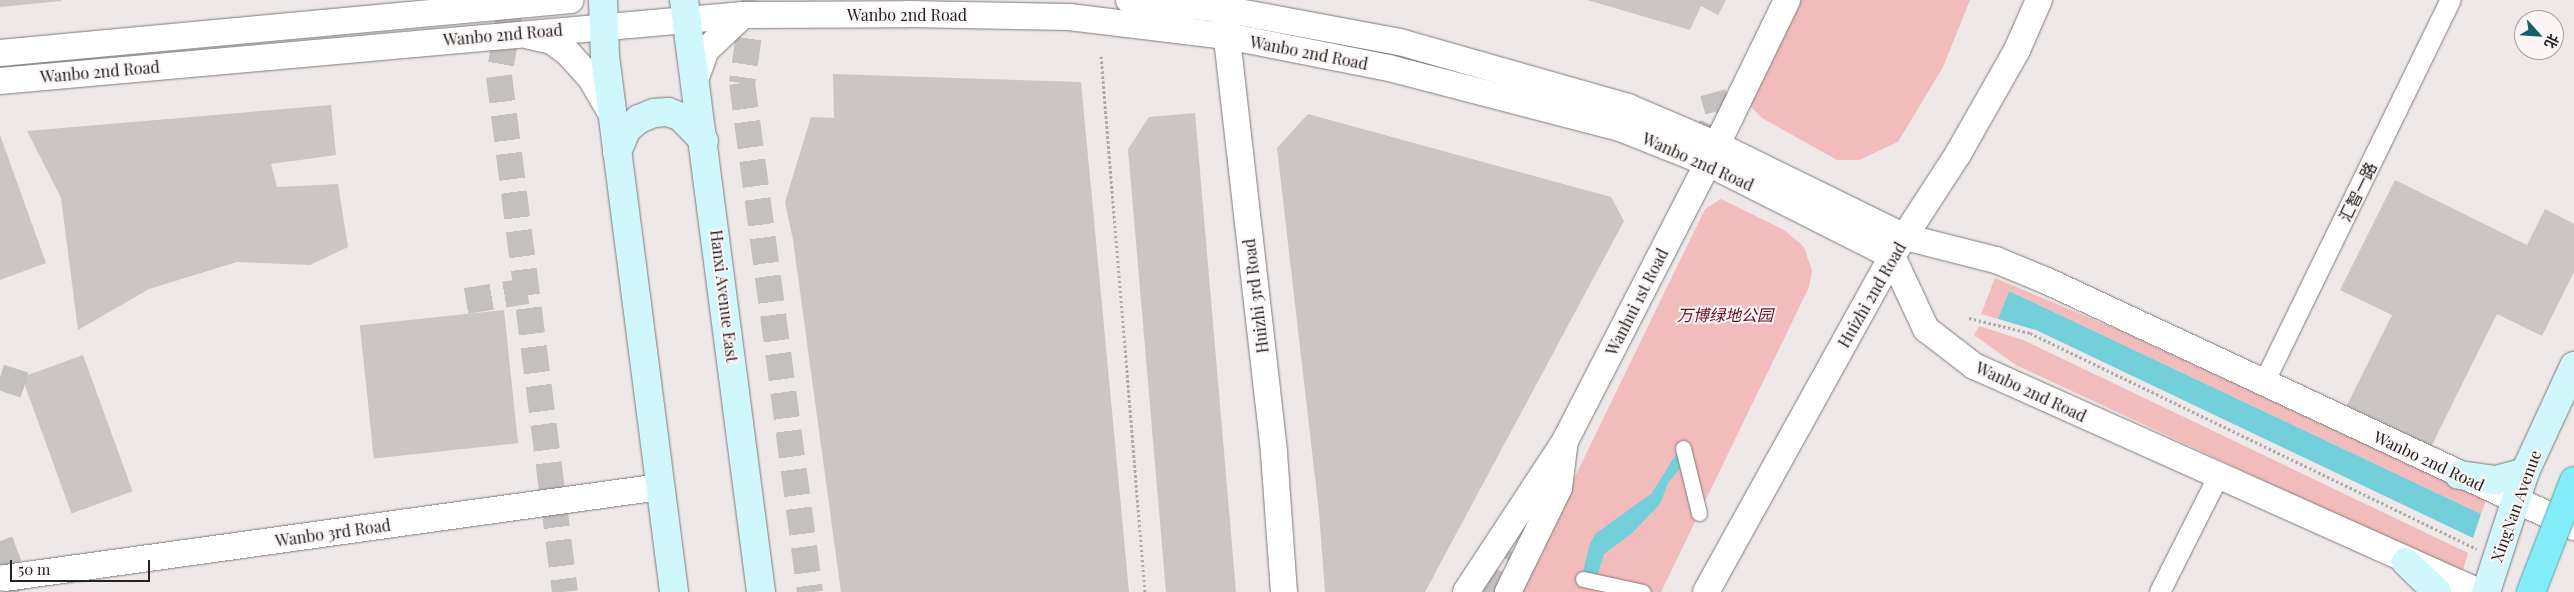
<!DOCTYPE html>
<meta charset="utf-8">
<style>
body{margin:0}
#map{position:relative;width:2574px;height:592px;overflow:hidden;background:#eee8e8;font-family:"Playfair Display","Noto Sans SC",serif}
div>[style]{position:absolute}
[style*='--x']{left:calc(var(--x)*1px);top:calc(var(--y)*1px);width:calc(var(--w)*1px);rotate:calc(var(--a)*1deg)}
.green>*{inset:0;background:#f1bcbb}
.water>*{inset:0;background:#73d0db}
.building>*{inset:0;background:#cbc5c4;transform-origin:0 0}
.tertiary-tunnel>*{height:26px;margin-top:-13px;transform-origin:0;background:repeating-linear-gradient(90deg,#c5c0c0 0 26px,transparent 0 39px)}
.path>*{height:3px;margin-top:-1.5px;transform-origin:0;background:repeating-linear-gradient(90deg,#b0abab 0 2.5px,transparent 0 5px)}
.roads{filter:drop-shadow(0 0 1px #807a7a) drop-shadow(0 0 1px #807a7a)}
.pedestrian>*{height:15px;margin:-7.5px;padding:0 7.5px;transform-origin:7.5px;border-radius:7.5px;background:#fff}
.minor>*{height:20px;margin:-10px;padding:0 10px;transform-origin:10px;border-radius:10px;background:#fff}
.tertiary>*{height:26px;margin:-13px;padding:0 13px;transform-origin:13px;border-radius:13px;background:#fff}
.secondary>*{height:28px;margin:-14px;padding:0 14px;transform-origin:14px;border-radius:14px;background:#d0f8fc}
.bridges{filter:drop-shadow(0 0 1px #4ca2ab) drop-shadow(0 0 1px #4ca2ab)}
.trunk-bridge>*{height:28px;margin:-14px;padding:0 14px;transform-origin:14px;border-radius:14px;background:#82ecf8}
span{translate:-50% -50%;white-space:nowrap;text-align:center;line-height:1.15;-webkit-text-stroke:4px #fbf5f5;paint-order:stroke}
.street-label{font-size:16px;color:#232121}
.park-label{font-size:16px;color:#660d1b;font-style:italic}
.north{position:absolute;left:2514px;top:10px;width:50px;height:50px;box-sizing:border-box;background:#fbf5f5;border:1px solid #a5a0a0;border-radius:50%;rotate:116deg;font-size:14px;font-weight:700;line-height:20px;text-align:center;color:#232121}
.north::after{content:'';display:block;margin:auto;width:18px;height:22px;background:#14636b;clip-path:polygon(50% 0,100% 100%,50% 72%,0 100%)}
.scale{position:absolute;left:10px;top:560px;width:140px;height:22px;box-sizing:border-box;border:2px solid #232121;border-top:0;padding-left:6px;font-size:15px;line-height:18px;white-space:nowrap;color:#232121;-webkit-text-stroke:4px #fbf5f5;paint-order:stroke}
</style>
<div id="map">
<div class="green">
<div style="clip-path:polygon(1794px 0,1970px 0,1943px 67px,1898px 142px,1859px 160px,1837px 160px,1762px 118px,1749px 105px)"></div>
<div style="clip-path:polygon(1721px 199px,1784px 230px,1804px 247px,1812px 271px,1809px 287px,1661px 592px,1519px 592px,1705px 209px)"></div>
<div style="clip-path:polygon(1995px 278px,2121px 331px,2486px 500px,2481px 514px,2009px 291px,1998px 319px,1981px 314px)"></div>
<div style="clip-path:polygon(1979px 326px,2023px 340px,2468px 553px,2462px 573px,2016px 365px,1974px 335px)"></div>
</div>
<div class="water">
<div style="clip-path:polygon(2009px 291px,2481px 514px,2473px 538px,2036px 330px,1998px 319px)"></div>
<div style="clip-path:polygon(1676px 454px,1682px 466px,1668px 483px,1660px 504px,1631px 534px,1604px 554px,1598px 574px,1583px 573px,1589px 546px,1595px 534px,1652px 493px)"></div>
</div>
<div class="building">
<div style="clip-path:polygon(0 0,61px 0,61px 1px,0 7px)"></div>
<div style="clip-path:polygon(1587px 0,1726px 0,1718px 15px,1701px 6px,1690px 30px)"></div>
<div style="clip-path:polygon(833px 74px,1081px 82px,1129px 592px,841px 592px,793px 240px,785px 202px,811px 117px,834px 118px)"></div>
<div style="clip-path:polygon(331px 105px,336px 155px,271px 164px,277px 187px,338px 184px,348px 247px,310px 265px,237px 262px,149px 289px,78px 330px,61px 198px,27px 131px)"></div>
<div style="clip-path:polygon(1195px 113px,1236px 592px,1166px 592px,1128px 149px,1149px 117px)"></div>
<div style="clip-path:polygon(1308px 114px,1611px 197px,1624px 221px,1425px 592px,1325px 592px,1319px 512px,1277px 148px)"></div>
<div style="clip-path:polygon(0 135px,46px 263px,0 280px)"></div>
<div style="clip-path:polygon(2395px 180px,2527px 245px,2545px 209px,2574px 224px,2574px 272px,2542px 336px,2497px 314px,2429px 451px,2345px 409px,2392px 315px,2340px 290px)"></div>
<div style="left:504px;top:310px;width:134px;height:145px;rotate:84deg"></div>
<div style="left:83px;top:355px;width:145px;height:65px;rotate:70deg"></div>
</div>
<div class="tertiary-tunnel">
<div style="--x:512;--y:0;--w:77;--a:99.7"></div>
<div style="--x:499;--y:76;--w:520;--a:82.71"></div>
<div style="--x:754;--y:0;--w:84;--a:98.2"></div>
<div style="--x:742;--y:83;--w:514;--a:82.39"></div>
<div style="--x:1702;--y:149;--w:41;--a:-67.2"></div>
<div style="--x:1718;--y:111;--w:19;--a:-106"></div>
<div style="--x:466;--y:301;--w:62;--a:-9.3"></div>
<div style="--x:0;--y:377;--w:26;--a:18"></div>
<div style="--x:0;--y:541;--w:54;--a:69.6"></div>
<div style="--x:1484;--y:592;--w:48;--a:-66.6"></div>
</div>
<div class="path">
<div style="--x:1101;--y:56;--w:538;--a:85.31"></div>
<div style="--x:1969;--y:318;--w:63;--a:13.8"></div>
<div style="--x:2030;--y:333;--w:496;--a:25.8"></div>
</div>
<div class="roads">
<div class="pedestrian">
<div style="--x:1683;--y:448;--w:67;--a:76.2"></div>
<div style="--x:1583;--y:579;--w:61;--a:12.2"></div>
</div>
<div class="minor">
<div style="--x:2264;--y:383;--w:426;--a:-64"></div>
<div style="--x:2160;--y:592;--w:129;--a:-63.2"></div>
</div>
<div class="tertiary">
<div style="--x:1129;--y:0;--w:94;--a:5.5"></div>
<div style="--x:1223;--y:9;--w:180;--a:10.6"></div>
<div style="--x:1400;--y:42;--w:237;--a:15.9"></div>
<div style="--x:1628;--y:107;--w:97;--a:23.1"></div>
<div style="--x:1717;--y:145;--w:209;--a:26.1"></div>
<div style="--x:1905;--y:237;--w:94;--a:14.2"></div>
<div style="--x:1996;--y:260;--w:55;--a:22.4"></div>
<div style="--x:2047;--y:281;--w:582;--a:25.02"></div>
<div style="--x:1225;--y:21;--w:435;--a:83.5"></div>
<div style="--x:1274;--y:453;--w:139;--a:85.9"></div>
<div style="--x:530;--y:36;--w:23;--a:13"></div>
<div style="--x:552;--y:41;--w:21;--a:37"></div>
<div style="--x:569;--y:54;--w:31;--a:48"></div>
<div style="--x:590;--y:77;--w:42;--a:59.7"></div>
<div style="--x:0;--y:53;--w:573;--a:-5.3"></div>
<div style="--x:695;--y:80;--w:32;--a:-70"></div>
<div style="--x:706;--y:50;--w:51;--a:-43.4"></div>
<div style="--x:0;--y:81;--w:746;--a:-5.08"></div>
<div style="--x:743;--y:15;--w:165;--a:-0.3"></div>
<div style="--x:908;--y:14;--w:161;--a:1.1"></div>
<div style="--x:1069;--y:17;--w:159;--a:6.9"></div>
<div style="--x:1227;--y:36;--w:165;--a:11.2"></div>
<div style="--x:1389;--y:68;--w:239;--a:14.6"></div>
<div style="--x:1620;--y:128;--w:95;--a:21.7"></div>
<div style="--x:1708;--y:163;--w:206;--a:26.8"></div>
<div style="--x:1892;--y:256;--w:81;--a:65"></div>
<div style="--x:1926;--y:329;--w:61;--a:37.6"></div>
<div style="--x:1974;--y:366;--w:553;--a:24.11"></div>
<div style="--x:5;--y:578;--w:661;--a:-7.91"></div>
<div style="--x:1466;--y:592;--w:181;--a:-56.7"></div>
<div style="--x:1565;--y:441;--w:313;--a:-62.8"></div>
<div style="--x:1708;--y:163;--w:181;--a:-64.1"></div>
<div style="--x:1508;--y:592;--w:116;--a:-63.9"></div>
<div style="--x:1559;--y:488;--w:41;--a:-83"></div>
<div style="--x:1706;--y:592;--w:384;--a:-61"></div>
<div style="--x:1892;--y:256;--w:121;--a:-57.1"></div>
<div style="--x:1958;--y:154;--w:120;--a:-60.4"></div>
<div style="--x:2017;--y:50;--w:55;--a:-66.3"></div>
</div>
<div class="secondary">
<div style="--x:603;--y:0;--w:56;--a:88"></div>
<div style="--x:605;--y:56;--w:540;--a:82.66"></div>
<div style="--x:684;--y:0;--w:597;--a:82.59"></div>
<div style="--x:617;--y:152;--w:25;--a:-67"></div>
<div style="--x:627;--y:129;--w:16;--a:-40"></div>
<div style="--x:639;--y:119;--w:16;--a:-22"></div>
<div style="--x:654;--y:113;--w:14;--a:-4"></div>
<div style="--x:668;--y:112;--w:14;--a:21"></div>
<div style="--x:681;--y:117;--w:33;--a:46"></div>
<div style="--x:2459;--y:475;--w:37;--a:8"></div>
<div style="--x:2496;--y:480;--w:30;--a:-15"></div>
<div style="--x:2406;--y:562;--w:43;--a:44.1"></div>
<div style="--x:2486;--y:592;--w:126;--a:-72"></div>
<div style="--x:2525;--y:472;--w:117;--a:-65.2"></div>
</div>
</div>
<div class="bridges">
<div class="trunk-bridge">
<div style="--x:2531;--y:592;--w:119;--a:-68.8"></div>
</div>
</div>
<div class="street-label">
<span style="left:907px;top:15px">Wanbo 2nd Road</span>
<span style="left:503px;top:35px;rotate:-5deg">Wanbo 2nd Road</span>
<span style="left:1309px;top:53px;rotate:11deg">Wanbo 2nd Road</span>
<span style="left:100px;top:72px;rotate:-5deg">Wanbo 2nd Road</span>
<span style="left:1698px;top:162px;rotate:24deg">Wanbo 2nd Road</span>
<span style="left:2358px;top:192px;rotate:-64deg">汇智一路</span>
<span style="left:1872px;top:295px;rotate:-60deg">Huizhi 2nd Road</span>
<span style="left:724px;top:296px;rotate:83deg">Hanxi Avenue East</span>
<span style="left:1256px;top:296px;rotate:-97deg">Huizhi 3rd Road</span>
<span style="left:1637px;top:302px;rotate:-63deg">Wanhui 1st Road</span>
<span style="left:2031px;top:392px;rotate:25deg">Wanbo 2nd Road</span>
<span style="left:2429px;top:461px;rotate:25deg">Wanbo 2nd Road</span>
<span style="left:2516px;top:506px;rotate:-70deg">XingNan Avenue</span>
<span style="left:333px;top:533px;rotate:-8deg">Wanbo 3rd Road</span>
</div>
<div class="park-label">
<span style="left:1725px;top:315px">万博绿地公园</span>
</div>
<div class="north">北</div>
<div class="scale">50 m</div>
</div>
